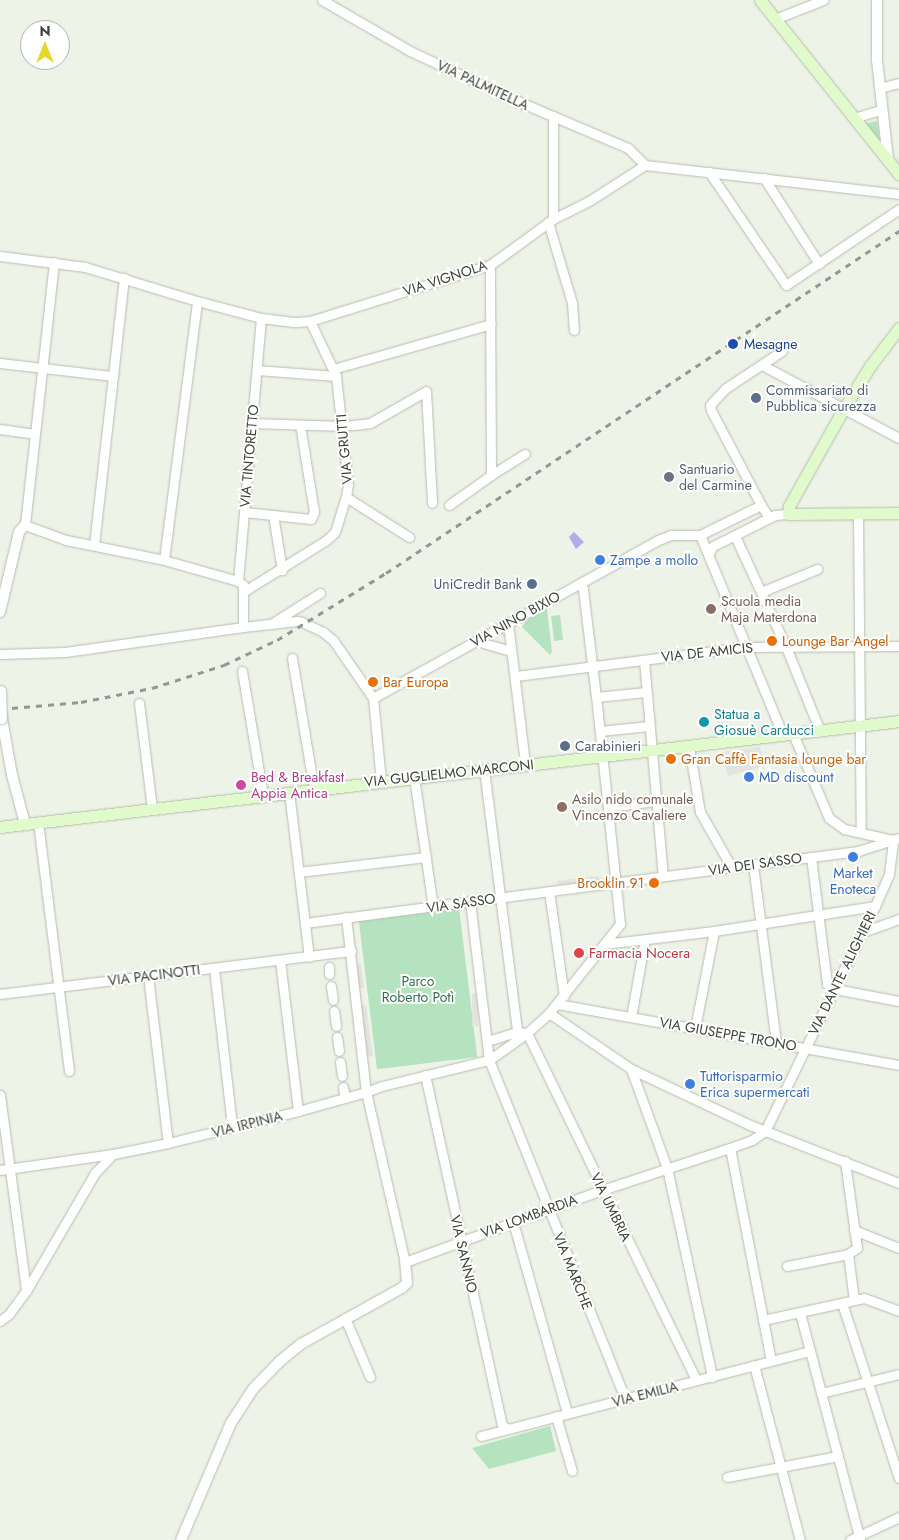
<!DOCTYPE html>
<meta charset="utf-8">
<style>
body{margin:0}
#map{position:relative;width:899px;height:1540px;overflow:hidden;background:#eef3e8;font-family:Jost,sans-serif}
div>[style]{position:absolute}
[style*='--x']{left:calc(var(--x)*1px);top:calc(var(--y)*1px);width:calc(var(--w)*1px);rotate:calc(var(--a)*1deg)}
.green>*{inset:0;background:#b5e3bf;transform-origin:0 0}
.parking>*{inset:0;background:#e3e4e0;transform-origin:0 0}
.water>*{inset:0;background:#b5aaea}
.roads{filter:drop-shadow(0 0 1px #b6bdac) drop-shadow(0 0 1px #b6bdac)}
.minor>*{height:9px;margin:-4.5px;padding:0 4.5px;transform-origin:4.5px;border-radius:4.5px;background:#fff}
.tertiary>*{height:10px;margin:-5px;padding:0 5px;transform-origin:5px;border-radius:5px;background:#fff}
.secondary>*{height:11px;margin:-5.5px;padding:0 5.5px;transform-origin:5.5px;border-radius:5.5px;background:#e1facb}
.rail>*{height:2.5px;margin-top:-1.25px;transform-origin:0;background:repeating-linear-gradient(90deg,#969696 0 6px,transparent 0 12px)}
.bridges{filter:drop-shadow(0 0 1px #b6bdac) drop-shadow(0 0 1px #b6bdac)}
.tertiary-bridge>*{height:10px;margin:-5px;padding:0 5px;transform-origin:5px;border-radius:5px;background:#fff}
.dots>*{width:14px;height:14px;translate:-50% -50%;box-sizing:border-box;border:2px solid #fff;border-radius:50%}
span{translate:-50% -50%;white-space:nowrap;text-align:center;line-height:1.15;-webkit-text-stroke:4px #fff;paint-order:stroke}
.street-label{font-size:14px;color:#404537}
.transit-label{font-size:14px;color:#164399}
.left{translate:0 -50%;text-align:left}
.service-label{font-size:14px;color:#4e5e75}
.right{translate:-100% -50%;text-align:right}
.worship-label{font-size:14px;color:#5b616d}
.shop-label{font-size:14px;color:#366cbe}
.education-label{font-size:14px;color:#785e54}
.food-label{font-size:14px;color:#c56008}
.culture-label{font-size:14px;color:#0d838f}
.hotel-label{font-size:14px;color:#b23c85}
.health-label{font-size:14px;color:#be3a42}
.park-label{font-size:14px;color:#307249}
.north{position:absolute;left:20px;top:20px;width:50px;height:50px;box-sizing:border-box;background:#fff;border:1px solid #b3b5af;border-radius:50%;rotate:0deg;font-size:14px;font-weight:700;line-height:20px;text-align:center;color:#404537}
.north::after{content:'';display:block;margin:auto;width:18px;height:22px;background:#e7d72b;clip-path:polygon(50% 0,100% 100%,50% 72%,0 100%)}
</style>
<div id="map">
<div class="green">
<div style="clip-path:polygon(877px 121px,881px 148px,863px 124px)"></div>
<div style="clip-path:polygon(544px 608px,547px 609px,552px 652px,550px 655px,522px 627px,526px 621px)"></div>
<div style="left:560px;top:615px;width:25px;height:9px;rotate:83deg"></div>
<div style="left:459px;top:908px;width:150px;height:101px;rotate:83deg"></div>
<div style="clip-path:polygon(550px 1426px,556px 1451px,489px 1469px,472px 1448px)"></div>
</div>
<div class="parking">
<div style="clip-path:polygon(760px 747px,766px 766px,728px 776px,722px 752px)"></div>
<div style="clip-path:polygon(597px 876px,602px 881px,560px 886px,557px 881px)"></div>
<div style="left:361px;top:964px;width:24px;height:6px;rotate:83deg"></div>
<div style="left:472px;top:993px;width:6px;height:33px"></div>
<div style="clip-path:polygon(360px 1005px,366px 1005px,373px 1056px,366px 1057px)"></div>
</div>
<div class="water">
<div style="clip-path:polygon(574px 532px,584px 542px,576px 549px,569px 537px)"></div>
</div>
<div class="roads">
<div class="minor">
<div style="--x:322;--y:0;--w:102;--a:30.1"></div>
<div style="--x:410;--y:51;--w:108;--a:25.1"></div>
<div style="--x:508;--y:97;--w:130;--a:23"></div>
<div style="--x:628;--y:148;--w:24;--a:45"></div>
<div style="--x:775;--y:19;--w:52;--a:-21.6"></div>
<div style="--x:879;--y:88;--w:21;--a:-14"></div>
<div style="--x:854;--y:118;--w:28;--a:-17"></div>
<div style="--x:645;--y:165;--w:256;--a:6.5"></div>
<div style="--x:709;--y:172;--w:137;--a:55.7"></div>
<div style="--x:786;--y:285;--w:136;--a:-33.9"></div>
<div style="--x:764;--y:178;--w:102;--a:57.4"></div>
<div style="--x:553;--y:219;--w:103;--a:-90"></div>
<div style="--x:548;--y:222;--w:84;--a:73.5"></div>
<div style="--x:572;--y:303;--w:27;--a:86"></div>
<div style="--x:0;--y:256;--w:86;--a:7.4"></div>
<div style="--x:85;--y:267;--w:117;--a:16.9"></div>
<div style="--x:197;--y:301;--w:66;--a:14.9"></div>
<div style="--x:261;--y:318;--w:35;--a:7"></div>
<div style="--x:296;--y:322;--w:14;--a:-4"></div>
<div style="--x:310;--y:321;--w:189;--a:-17.3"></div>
<div style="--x:490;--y:265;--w:78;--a:-36.1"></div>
<div style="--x:553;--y:219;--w:40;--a:-26.6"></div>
<div style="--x:589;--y:201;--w:67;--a:-32.7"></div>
<div style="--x:54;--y:262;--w:265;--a:96.3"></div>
<div style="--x:25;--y:525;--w:44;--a:20.1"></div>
<div style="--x:66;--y:540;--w:100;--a:11.5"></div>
<div style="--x:164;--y:560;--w:77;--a:15.8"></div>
<div style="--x:0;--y:363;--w:114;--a:6.6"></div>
<div style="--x:762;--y:365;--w:155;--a:28.1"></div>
<div style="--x:333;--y:369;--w:164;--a:-15.9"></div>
<div style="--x:257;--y:370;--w:79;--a:4.3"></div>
<div style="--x:252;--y:423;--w:91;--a:1.9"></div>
<div style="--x:343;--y:426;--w:27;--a:-6"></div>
<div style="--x:370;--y:423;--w:64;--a:-29.7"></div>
<div style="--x:426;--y:391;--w:112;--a:86.9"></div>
<div style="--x:0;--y:429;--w:35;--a:8"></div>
<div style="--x:491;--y:475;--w:40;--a:-32"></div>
<div style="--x:346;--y:497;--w:75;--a:32.4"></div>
<div style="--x:449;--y:505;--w:52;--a:-35.5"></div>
<div style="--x:491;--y:475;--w:210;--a:-90.3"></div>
<div style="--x:761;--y:505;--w:107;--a:-117.8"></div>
<div style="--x:711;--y:410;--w:5;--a:-101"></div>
<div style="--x:710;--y:405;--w:23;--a:-47"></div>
<div style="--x:726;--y:388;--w:67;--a:-33.5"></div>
<div style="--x:244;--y:512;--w:67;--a:6"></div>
<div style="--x:311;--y:519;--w:8;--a:-67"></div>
<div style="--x:314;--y:512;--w:88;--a:-99.1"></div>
<div style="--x:858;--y:513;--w:314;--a:89.5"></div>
<div style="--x:273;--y:515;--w:56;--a:80.7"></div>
<div style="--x:700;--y:535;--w:217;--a:67.5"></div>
<div style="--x:735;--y:536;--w:122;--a:65.3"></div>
<div style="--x:786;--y:647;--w:91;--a:68"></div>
<div style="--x:94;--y:545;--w:269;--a:-83.6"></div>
<div style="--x:709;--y:553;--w:8;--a:-60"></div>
<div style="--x:713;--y:546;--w:69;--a:-26.6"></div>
<div style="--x:775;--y:515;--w:13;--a:-4"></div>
<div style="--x:164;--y:560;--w:261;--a:-82.7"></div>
<div style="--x:243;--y:592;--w:97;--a:-31.9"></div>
<div style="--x:325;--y:541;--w:13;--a:-42"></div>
<div style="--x:335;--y:532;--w:37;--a:-73"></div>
<div style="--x:346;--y:497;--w:12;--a:-81"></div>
<div style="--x:348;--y:485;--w:110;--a:-96.3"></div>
<div style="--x:336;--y:376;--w:61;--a:-115.3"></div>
<div style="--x:761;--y:592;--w:61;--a:-22.3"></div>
<div style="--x:508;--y:623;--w:142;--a:83.1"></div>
<div style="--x:271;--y:624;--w:58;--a:-32.3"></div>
<div style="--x:243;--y:627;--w:42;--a:-90"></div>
<div style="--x:243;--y:585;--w:6;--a:-141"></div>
<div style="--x:238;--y:581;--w:264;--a:-85"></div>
<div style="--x:476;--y:641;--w:37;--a:16"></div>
<div style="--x:0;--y:654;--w:65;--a:-1.8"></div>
<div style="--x:65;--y:652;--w:180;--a:-8"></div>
<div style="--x:243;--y:627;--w:54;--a:-6.3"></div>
<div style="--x:297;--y:621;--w:5;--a:11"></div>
<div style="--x:302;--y:622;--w:23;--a:25"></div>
<div style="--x:323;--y:632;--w:13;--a:39"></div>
<div style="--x:333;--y:640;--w:70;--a:55.4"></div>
<div style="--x:373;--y:698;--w:83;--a:84.5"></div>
<div style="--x:292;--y:658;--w:133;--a:80.5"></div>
<div style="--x:644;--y:660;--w:217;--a:85"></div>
<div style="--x:242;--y:671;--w:126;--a:80.4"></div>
<div style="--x:516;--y:676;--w:231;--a:-7.2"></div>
<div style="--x:745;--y:647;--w:154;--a:-0.4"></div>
<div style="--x:596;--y:697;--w:50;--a:-5.7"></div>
<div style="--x:373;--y:698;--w:326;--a:-29"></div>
<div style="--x:658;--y:540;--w:14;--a:-21"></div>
<div style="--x:671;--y:535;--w:29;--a:0"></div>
<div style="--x:700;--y:535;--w:68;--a:-26.2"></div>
<div style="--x:761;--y:505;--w:15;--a:58"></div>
<div style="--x:139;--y:703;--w:107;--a:83"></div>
<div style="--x:600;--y:731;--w:49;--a:-5.8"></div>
<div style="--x:793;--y:734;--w:91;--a:66.8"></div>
<div style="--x:829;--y:818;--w:19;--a:36"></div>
<div style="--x:844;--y:829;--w:50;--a:12.7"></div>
<div style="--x:689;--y:747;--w:66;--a:80.4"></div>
<div style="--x:700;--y:812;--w:64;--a:60.3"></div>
<div style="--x:484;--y:769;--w:265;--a:82.8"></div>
<div style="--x:414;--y:777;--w:131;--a:81.7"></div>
<div style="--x:289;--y:792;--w:166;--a:83.1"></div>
<div style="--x:608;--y:807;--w:48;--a:-7.1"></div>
<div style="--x:38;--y:822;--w:251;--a:82.9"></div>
<div style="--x:811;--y:857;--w:128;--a:82.8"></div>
<div style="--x:827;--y:984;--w:9;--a:32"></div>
<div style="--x:835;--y:989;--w:65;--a:10.6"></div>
<div style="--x:753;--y:865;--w:179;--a:82.6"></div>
<div style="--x:299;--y:872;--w:128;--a:-6.7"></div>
<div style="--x:549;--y:891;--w:106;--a:81.9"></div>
<div style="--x:470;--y:901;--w:160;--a:83.2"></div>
<div style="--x:489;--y:1060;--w:365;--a:68.1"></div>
<div style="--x:346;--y:917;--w:176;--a:83.5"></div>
<div style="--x:366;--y:1092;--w:174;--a:77.1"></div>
<div style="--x:405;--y:1262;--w:210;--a:-20.1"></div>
<div style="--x:602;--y:1190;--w:135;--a:-18.2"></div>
<div style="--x:730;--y:1148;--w:23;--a:-20"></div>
<div style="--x:752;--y:1140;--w:12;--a:-35"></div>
<div style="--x:762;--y:1133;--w:6;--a:-45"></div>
<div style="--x:766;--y:1129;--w:248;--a:-64"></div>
<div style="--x:875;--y:906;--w:35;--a:-66"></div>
<div style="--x:889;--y:874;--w:34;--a:-83"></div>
<div style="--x:305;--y:923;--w:558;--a:-7.42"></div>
<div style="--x:858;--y:851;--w:43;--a:-17.6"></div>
<div style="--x:863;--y:932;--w:38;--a:-20"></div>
<div style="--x:604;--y:944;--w:111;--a:-6.7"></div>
<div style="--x:714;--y:931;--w:163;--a:-8.8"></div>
<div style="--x:280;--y:960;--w:152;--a:83.2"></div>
<div style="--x:329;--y:967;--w:7;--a:90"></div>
<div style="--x:214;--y:968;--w:160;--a:83.5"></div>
<div style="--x:148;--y:976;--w:168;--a:83.2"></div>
<div style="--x:331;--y:986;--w:14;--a:82"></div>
<div style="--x:0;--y:994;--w:354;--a:-7"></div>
<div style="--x:557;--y:1004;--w:347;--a:10.1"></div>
<div style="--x:334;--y:1011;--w:15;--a:82"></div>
<div style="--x:549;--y:1013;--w:99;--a:34.3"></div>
<div style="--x:631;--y:1069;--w:132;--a:25.2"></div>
<div style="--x:750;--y:1125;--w:160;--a:21.3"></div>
<div style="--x:631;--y:1017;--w:79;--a:-79.8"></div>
<div style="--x:695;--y:1028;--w:99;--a:-78.9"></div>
<div style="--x:337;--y:1037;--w:14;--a:82"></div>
<div style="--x:487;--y:1041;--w:31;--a:-17"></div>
<div style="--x:517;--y:1032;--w:10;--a:6"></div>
<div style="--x:527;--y:1033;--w:386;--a:64"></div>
<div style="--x:340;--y:1062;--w:14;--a:82"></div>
<div style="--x:631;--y:1069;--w:105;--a:70"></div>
<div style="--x:667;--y:1168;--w:214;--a:77.8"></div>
<div style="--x:425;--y:1075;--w:358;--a:77.6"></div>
<div style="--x:502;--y:1425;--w:7;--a:34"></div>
<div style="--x:343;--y:1087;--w:11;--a:80"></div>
<div style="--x:0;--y:1095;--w:198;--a:82.4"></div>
<div style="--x:730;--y:1148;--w:216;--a:79.1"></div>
<div style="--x:0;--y:1170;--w:114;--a:-8.1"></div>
<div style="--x:113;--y:1154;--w:56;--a:-11.3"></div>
<div style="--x:168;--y:1143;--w:134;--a:-13.8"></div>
<div style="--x:298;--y:1111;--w:71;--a:-15.6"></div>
<div style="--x:366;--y:1092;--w:17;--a:-21"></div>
<div style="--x:382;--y:1086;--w:110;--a:-13.7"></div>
<div style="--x:489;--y:1060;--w:47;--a:-35.4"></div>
<div style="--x:527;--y:1033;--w:30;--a:-42"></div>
<div style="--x:549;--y:1013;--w:114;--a:-51.4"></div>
<div style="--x:620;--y:924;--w:228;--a:-96"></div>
<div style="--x:596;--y:697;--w:109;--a:-96.9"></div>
<div style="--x:583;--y:589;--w:6;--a:-108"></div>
<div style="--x:513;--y:1222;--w:198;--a:74.2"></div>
<div style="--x:854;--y:1230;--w:48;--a:21.8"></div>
<div style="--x:848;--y:1254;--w:46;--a:82.6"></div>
<div style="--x:787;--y:1266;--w:62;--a:-11.1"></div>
<div style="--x:848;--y:1254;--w:11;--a:-34"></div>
<div style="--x:857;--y:1248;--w:88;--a:-97.9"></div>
<div style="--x:842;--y:1303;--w:184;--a:72"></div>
<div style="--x:800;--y:1313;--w:235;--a:75.2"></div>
<div style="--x:345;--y:1318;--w:64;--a:67"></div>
<div style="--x:763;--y:1320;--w:103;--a:-12.3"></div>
<div style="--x:864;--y:1298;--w:37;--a:20"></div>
<div style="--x:0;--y:1321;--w:11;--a:-38"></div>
<div style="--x:9;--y:1314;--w:29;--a:-54"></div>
<div style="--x:26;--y:1291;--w:137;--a:-59.7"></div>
<div style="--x:95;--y:1173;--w:26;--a:-47"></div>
<div style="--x:754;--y:1365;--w:181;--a:75.3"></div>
<div style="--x:821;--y:1393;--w:80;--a:-13.7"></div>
<div style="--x:556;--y:1416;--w:57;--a:73.8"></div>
<div style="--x:481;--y:1436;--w:339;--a:-14.5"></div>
<div style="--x:727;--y:1477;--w:113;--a:-10.7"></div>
<div style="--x:850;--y:1540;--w:54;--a:-25.1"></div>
</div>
<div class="tertiary">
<div style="--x:877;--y:0;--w:60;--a:90"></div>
<div style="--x:877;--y:60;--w:101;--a:83.7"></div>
<div style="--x:0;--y:612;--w:82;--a:-76.6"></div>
<div style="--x:19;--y:532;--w:9;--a:-49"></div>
<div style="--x:2;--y:719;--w:57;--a:79.9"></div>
<div style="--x:12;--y:775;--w:51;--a:75.1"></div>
<div style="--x:181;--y:1540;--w:127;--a:-66.9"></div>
<div style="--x:231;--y:1423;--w:40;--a:-57.1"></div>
<div style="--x:253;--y:1389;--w:39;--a:-46"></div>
<div style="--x:280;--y:1361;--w:27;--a:-39"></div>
<div style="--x:301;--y:1344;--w:115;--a:-29"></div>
<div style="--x:402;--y:1288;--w:7;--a:-45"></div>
<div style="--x:407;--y:1283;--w:21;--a:-95"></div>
</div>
<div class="secondary">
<div style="--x:760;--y:0;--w:223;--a:51.4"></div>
<div style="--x:899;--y:328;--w:48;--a:127.3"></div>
<div style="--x:870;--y:366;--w:49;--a:121.8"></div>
<div style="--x:844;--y:408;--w:112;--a:119.3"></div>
<div style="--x:789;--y:506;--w:8;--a:97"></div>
<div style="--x:788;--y:514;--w:111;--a:-0.5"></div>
<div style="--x:0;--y:827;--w:905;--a:-6.72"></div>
</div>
</div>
<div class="rail">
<div style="--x:0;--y:709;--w:81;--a:-4.9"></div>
<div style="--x:81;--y:702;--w:72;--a:-11.2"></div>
<div style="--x:152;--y:688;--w:76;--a:-17.7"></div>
<div style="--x:224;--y:665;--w:59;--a:-25.3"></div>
<div style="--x:277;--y:640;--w:128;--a:-31.6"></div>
<div style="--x:386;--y:573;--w:617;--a:-33.69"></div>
</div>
<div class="bridges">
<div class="tertiary-bridge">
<div style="--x:1;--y:691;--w:28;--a:88"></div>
</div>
</div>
<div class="dots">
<div style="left:733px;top:344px;background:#1a4fb4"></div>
<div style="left:756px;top:398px;background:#5c6f8a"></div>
<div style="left:669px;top:477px;background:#6b7280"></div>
<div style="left:600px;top:560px;background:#3f7fe0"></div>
<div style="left:532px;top:584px;background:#5c6f8a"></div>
<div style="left:711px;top:609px;background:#8d6e63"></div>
<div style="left:772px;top:641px;background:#e8710a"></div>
<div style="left:373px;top:682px;background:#e8710a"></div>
<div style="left:704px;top:722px;background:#0f9aa8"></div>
<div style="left:565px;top:746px;background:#5c6f8a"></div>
<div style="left:671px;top:759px;background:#e8710a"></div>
<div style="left:749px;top:777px;background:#3f7fe0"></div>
<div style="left:241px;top:785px;background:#d1479c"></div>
<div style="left:562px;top:807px;background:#8d6e63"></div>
<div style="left:853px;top:857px;background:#3f7fe0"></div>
<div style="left:654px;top:883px;background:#e8710a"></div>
<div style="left:579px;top:953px;background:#e0444e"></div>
<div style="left:690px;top:1084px;background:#3f7fe0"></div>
</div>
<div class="street-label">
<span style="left:483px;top:85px;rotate:25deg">VIA PALMITELLA</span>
<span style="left:445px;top:278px;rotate:-18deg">VIA VIGNOLA</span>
<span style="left:344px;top:449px;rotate:-95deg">VIA GRUTTI</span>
<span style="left:249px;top:456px;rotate:-85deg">VIA TINTORETTO</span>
<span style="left:515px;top:619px;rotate:-29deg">VIA NINO BIXIO</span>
<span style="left:707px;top:652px;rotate:-6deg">VIA DE AMICIS</span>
<span style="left:449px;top:773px;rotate:-6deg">VIA GUGLIELMO MARCONI</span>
<span style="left:755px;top:864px;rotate:-8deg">VIA DEI SASSO</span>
<span style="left:461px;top:903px;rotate:-8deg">VIA SASSO</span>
<span style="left:842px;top:973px;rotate:-64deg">VIA DANTE ALIGHIERI</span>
<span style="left:154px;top:975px;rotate:-7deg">VIA PACINOTTI</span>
<span style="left:728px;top:1034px;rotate:10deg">VIA GIUSEPPE TRONO</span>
<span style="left:247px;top:1124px;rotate:-14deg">VIA IRPINIA</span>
<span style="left:611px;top:1207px;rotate:64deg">VIA UMBRIA</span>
<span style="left:529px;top:1216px;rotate:-20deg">VIA LOMBARDIA</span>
<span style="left:464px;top:1254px;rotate:77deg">VIA SANNIO</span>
<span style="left:573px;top:1271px;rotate:68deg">VIA MARCHE</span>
<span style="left:645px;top:1394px;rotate:-14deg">VIA EMILIA</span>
</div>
<div class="transit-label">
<span class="left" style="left:744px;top:344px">Mesagne</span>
</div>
<div class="service-label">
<span class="left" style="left:766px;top:398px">Commissariato di<br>Pubblica sicurezza</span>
<span class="right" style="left:522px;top:584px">UniCredit Bank</span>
<span class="left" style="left:575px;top:746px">Carabinieri</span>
</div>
<div class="worship-label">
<span class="left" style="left:679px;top:477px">Santuario<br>del Carmine</span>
</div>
<div class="shop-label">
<span class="left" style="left:610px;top:560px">Zampe a mollo</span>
<span class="left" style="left:759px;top:777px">MD discount</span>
<span style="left:853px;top:881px">Market<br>Enoteca</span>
<span class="left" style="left:700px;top:1084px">Tuttorisparmio<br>Erica supermercati</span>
</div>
<div class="education-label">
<span class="left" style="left:721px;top:609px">Scuola media<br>Maja Materdona</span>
<span class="left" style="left:572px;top:807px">Asilo nido comunale<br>Vincenzo Cavaliere</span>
</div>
<div class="food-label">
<span class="left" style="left:782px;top:641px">Lounge Bar Angel</span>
<span class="left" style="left:383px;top:682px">Bar Europa</span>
<span class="left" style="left:681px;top:759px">Gran Caffè Fantasia lounge bar</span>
<span class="right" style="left:644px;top:883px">Brooklin 91</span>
</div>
<div class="culture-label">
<span class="left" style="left:714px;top:722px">Statua a<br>Giosuè Carducci</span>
</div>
<div class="hotel-label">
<span class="left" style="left:251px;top:785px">Bed &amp; Breakfast<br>Appia Antica</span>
</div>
<div class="health-label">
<span class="left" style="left:589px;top:953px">Farmacia Nocera</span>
</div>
<div class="park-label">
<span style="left:418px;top:989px">Parco<br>Roberto Potì</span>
</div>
<div class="north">N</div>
</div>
